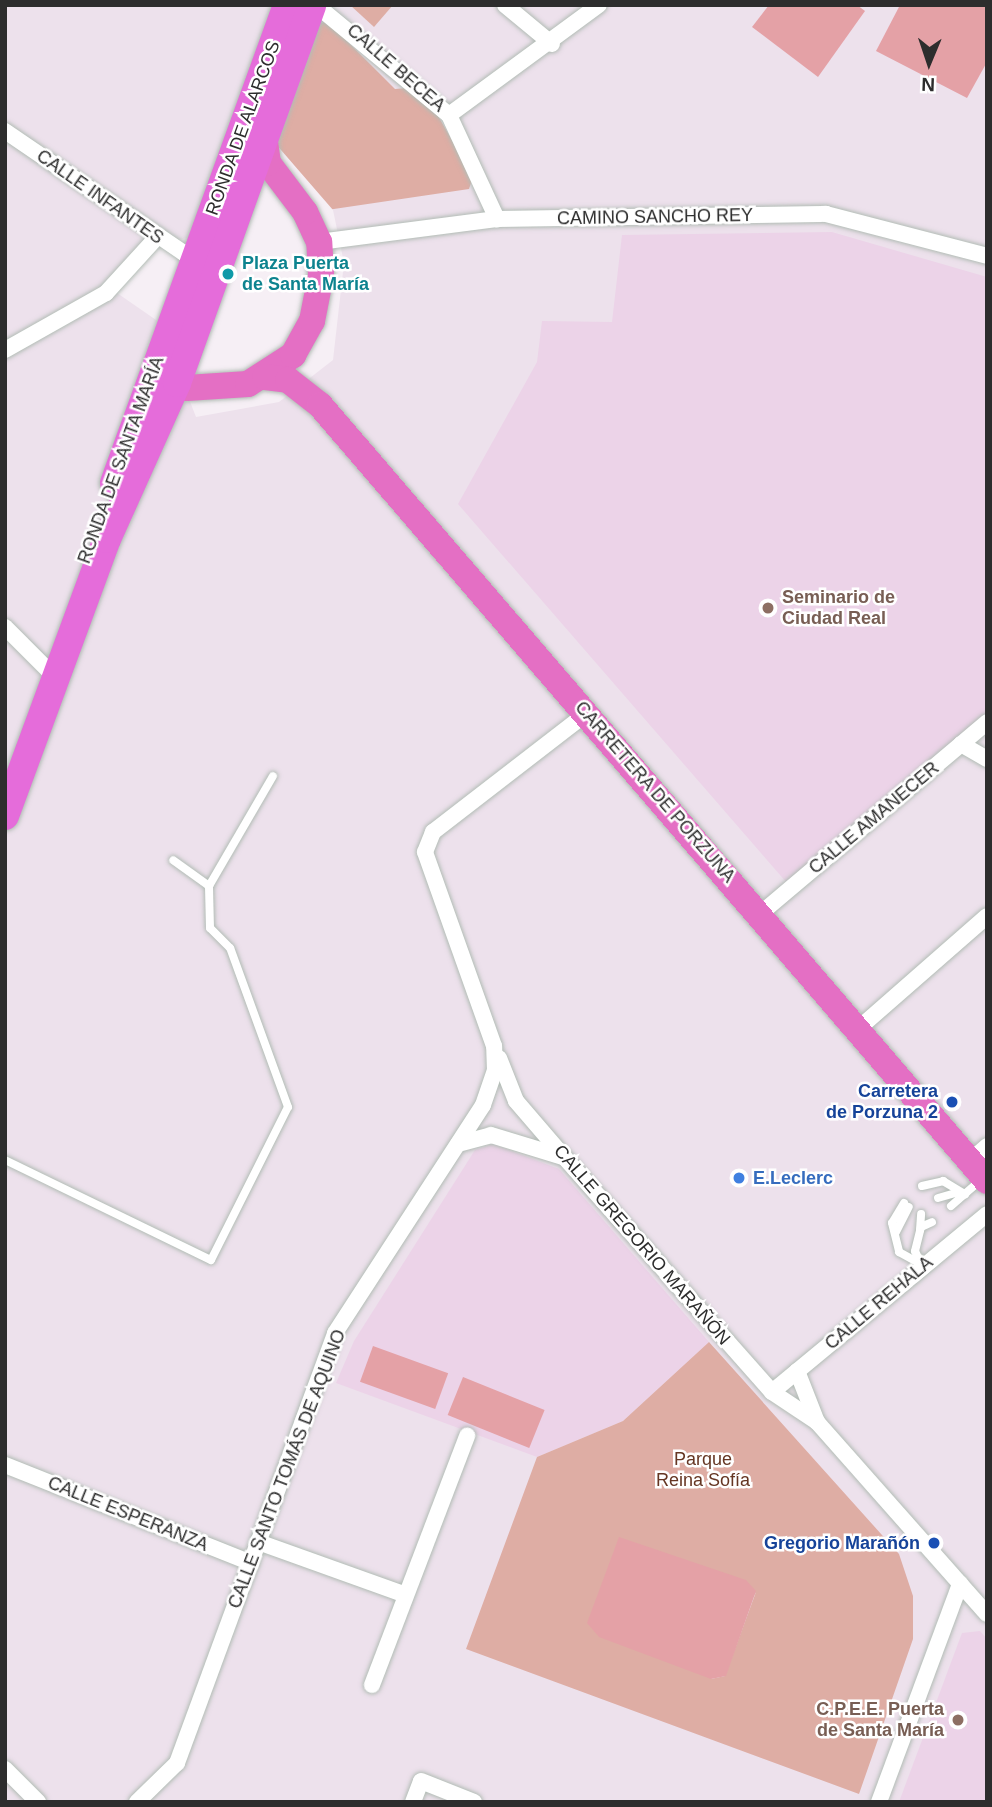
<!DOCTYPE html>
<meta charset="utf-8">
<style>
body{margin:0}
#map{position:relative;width:992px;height:1807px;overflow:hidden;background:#ede1ec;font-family:Arial,sans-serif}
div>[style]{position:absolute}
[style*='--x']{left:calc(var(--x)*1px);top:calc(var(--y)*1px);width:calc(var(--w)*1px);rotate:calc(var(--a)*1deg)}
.education>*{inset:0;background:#ecd3e8}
.green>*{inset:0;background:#deada4}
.pitch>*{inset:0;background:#e4a1a6;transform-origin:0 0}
.plaza>*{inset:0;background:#f6eff5}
.roads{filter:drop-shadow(0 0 2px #b2bcb5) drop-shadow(0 0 2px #b2bcb5)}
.service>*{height:8px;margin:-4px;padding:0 4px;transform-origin:4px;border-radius:4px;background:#fff}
.minor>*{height:16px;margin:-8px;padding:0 8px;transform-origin:8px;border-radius:8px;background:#fff}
.primary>*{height:26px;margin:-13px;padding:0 13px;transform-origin:13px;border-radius:13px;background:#e46fc4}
.trunk>*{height:28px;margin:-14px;padding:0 14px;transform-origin:14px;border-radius:14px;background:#e56cda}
.dots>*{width:19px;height:19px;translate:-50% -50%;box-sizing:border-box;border:4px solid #fff;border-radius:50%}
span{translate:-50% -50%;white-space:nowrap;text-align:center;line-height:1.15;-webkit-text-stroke:5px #fff;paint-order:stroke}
.street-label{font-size:18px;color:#2d2d2d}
.culture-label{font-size:18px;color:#0d838f;font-weight:700}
.left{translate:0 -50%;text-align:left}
.education-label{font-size:18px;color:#785e54;font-weight:700}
.right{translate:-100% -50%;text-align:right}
.transit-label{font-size:18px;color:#164399;font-weight:700}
.shop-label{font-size:18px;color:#366cbe;font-weight:700}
.park-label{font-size:18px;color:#653623}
.frame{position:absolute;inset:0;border:7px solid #2d2d2d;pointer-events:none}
.north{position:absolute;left:894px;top:28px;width:70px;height:70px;-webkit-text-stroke:5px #fff;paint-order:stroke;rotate:182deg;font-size:19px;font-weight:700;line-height:28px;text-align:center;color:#2d2d2d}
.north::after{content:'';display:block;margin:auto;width:24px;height:32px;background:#2d2d2d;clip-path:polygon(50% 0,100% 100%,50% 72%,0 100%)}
</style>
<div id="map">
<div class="education">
<div style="clip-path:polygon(832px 232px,987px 277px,987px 712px,787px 883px,458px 504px,537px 362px,542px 321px,612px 322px,622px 235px)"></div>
<div style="clip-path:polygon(493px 1144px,559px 1169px,709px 1342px,623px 1421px,537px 1457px,336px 1383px,354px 1341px,475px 1150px)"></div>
<div style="clip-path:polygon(980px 1631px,987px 1639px,987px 1802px,899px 1802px,962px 1633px)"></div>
</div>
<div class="green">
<div style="clip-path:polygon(350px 5px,393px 5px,374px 27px)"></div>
<div style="clip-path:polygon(328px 22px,395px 89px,407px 88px,437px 114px,473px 177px,469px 189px,327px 210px,274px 152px,318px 23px)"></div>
<div style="clip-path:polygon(evenodd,709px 1342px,899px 1554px,913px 1596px,913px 1639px,859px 1794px,466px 1649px,537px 1457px,623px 1421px,709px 1342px,756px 1592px,725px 1676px,711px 1679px,756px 1592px)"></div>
</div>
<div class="pitch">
<div style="clip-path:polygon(769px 5px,857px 5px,865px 11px,818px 77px,752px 27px)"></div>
<div style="clip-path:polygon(900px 5px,987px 5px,987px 62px,967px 98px,876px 51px)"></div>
<div style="left:373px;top:1346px;width:80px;height:38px;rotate:20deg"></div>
<div style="left:463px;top:1377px;width:88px;height:41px;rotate:22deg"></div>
<div style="clip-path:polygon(619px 1537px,746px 1580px,756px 1591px,726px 1676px,711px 1679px,599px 1637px,587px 1623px)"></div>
</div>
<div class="plaza">
<div style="clip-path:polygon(268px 135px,333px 210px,344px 263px,333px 360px,279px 402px,196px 417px,159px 322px,104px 284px,139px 246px,194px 237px)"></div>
</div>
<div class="roads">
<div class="service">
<div style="--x:209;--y:886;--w:127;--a:-59.8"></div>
<div style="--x:5;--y:1160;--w:229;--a:25.9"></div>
<div style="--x:211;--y:1260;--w:171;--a:-63.3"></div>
<div style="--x:288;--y:1107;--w:169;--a:-110"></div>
<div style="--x:230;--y:948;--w:28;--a:-135"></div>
<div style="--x:210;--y:928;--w:42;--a:-91.4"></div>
<div style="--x:209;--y:886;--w:44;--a:-144.2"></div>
<div style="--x:922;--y:1186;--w:22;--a:-13"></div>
<div style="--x:943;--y:1181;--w:26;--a:31"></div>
<div style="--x:938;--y:1198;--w:19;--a:-16"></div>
<div style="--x:904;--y:1203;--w:23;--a:121"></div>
<div style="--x:892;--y:1223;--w:30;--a:76"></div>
<div style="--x:899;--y:1252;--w:25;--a:29"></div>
<div style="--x:951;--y:1206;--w:41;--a:-41.1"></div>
<div style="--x:920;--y:1230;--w:16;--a:-86"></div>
<div style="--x:896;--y:1232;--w:28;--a:-63"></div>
<div style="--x:921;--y:1264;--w:14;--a:-115"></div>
<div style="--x:915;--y:1251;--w:25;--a:-76"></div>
<div style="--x:921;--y:1227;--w:12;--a:-24"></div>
</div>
<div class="minor">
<div style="--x:316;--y:5;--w:173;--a:39.6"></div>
<div style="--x:449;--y:115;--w:115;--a:65.2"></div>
<div style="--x:505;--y:5;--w:61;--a:39.7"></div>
<div style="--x:449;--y:115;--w:186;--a:-36.3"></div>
<div style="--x:5;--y:131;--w:217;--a:34.3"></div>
<div style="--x:184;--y:253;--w:14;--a:-12"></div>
<div style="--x:319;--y:242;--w:179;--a:-7.4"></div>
<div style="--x:497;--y:219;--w:329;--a:-0.9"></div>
<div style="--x:826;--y:214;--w:166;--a:14.6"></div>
<div style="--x:5;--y:350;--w:116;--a:-29.4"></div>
<div style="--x:106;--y:293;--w:76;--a:-47.7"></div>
<div style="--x:5;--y:627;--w:74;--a:45"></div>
<div style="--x:961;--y:744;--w:30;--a:30"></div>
<div style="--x:760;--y:914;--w:297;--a:-40.2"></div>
<div style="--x:858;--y:1029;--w:171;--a:-41.2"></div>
<div style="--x:499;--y:1058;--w:46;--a:68.4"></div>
<div style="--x:516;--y:1101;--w:75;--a:49.3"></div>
<div style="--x:565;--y:1158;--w:312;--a:48.5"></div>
<div style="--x:772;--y:1392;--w:54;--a:33.7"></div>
<div style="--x:817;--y:1422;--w:256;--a:48.5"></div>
<div style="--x:458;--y:1144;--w:34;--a:-15"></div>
<div style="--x:491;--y:1135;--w:75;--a:17"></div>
<div style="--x:970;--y:1161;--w:23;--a:-41"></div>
<div style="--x:797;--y:1371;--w:55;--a:68.6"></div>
<div style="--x:772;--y:1392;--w:279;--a:-39.6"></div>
<div style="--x:5;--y:1465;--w:265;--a:21.7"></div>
<div style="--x:258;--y:1542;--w:157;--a:19.7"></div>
<div style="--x:372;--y:1685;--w:267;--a:-69.1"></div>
<div style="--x:5;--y:1769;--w:47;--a:45"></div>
<div style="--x:137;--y:1802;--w:56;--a:-44.3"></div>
<div style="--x:177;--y:1763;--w:458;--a:-69.8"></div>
<div style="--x:335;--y:1333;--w:272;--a:-57"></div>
<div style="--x:483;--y:1105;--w:36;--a:-71"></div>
<div style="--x:495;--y:1071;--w:25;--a:-92"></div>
<div style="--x:494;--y:1046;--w:206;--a:-109.6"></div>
<div style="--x:425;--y:852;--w:22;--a:-68"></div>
<div style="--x:433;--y:832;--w:195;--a:-37.7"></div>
<div style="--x:413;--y:1802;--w:22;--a:-69"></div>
<div style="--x:421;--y:1781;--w:57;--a:21.6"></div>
<div style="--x:879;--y:1802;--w:233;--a:-69.6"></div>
</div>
<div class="primary">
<div style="--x:169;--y:366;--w:28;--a:51"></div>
<div style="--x:187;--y:388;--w:61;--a:-3.8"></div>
<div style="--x:248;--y:384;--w:54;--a:-32.8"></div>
<div style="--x:293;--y:355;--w:39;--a:-61"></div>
<div style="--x:312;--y:321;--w:47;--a:-78.9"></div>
<div style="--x:321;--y:275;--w:33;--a:-93"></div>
<div style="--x:319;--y:242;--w:33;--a:-115"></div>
<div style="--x:305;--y:212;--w:61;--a:-127.1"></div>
<div style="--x:268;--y:163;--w:21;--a:-98"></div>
<div style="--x:265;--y:377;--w:23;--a:7"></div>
<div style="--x:288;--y:380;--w:41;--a:38"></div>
<div style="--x:320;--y:405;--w:1023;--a:49.32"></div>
</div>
<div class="trunk">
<div style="--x:114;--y:483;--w:508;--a:-70.1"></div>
<div style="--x:5;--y:816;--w:295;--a:-69.8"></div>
<div style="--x:107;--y:539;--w:171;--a:-65.8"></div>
<div style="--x:177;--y:383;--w:401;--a:-70.3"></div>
</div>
</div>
<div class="dots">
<div style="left:228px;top:274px;background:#0f9aa8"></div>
<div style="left:768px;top:608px;background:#8d6e63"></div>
<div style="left:952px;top:1102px;background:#1a4fb4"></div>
<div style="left:739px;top:1178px;background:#3f7fe0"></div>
<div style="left:934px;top:1543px;background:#1a4fb4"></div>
<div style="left:958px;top:1720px;background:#8d6e63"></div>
</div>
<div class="street-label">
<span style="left:396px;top:68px;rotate:41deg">CALLE BECEA</span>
<span style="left:243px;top:128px;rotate:-70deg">RONDA DE ALARCOS</span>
<span style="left:100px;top:197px;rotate:35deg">CALLE INFANTES</span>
<span style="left:655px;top:217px;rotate:-1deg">CAMINO SANCHO REY</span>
<span style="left:121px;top:460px;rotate:-70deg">RONDA DE SANTA MARÍA</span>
<span style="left:655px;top:792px;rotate:49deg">CARRETERA DE PORZUNA</span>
<span style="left:874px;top:818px;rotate:-40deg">CALLE AMANECER</span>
<span style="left:642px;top:1245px;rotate:49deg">CALLE GREGORIO MARAÑÓN</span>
<span style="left:879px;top:1303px;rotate:-40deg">CALLE REHALA</span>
<span style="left:287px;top:1469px;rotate:-69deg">CALLE SANTO TOMÁS DE AQUINO</span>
<span style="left:128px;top:1514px;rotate:22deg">CALLE ESPERANZA</span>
</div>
<div class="culture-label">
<span class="left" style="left:242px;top:274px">Plaza Puerta<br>de Santa María</span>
</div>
<div class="education-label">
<span class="left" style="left:782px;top:608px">Seminario de<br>Ciudad Real</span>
<span class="right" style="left:944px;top:1720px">C.P.E.E. Puerta<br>de Santa María</span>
</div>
<div class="transit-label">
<span class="right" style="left:938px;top:1102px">Carretera<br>de Porzuna 2</span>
<span class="right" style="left:920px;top:1543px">Gregorio Marañón</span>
</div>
<div class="shop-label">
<span class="left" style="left:753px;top:1178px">E.Leclerc</span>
</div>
<div class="park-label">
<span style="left:703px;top:1470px">Parque<br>Reina Sofía</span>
</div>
<div class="frame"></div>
<div class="north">N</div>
</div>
